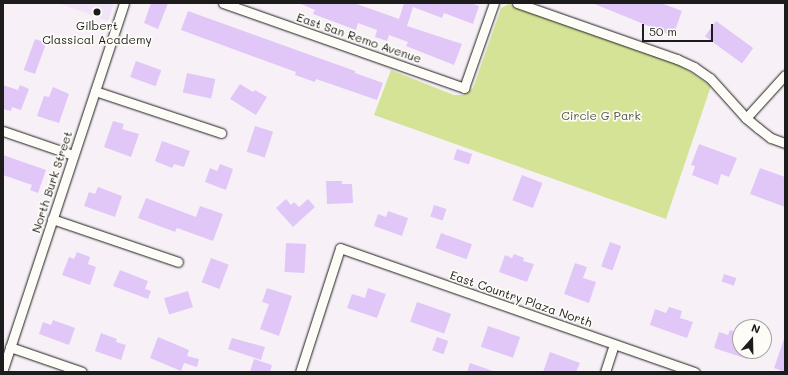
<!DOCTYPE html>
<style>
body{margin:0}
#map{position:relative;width:788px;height:375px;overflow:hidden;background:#f7f1f7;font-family:Mali,sans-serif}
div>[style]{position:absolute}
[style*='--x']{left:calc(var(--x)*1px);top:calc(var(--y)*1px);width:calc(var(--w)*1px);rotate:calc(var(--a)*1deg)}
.built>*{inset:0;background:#f0e4f7}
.green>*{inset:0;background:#d5e397}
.building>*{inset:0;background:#e0c7f7;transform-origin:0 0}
.roads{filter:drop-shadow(0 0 1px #1c1c1c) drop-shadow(0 0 1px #1c1c1c)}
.minor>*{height:9px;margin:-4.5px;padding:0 4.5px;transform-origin:4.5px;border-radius:4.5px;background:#fdfcf7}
.dots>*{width:11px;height:11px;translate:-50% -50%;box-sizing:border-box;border:2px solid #fdfcf7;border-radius:50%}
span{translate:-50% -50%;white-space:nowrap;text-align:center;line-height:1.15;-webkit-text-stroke:3.5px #fdfcf7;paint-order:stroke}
.poi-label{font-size:12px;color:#1c1c1c}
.street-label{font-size:12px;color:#1c1c1c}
.park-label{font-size:12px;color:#545841}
.frame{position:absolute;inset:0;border:4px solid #1c1c1c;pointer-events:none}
.north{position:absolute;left:732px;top:319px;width:40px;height:40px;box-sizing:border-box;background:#fdfcf7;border:1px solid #a3a29f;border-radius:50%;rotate:20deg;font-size:11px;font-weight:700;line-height:16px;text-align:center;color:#1c1c1c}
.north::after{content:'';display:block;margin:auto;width:14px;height:18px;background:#1c1c1c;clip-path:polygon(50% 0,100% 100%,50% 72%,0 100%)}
.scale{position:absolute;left:642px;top:24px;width:71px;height:18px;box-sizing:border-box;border:2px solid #1c1c1c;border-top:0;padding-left:5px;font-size:12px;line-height:14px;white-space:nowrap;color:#1c1c1c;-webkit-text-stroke:3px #fdfcf7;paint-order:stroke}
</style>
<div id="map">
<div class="built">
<div style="clip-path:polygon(58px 3px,114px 3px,108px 21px)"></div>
</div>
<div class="green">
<div style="clip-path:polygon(509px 4px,677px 63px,711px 86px,666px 219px,374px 115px,391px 70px,454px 95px,463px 95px,473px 88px,501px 8px)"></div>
</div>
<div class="building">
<div style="clip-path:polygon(151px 3px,168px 3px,158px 29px,144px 23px)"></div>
<div style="clip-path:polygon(299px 3px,354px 3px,399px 19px,404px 3px,471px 3px,479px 6px,473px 24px,444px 13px,442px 18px,413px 7px,407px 26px,462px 44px,454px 65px,406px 46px,408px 42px,389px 35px,387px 41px,375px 37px,377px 30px,358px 23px,356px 30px,313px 14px,315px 10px)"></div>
<div style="clip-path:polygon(592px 3px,661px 3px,682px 11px,673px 36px)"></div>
<div style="clip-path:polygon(188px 11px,355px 71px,355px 73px,383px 83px,377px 100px,316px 79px,315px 82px,295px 75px,296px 72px,181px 30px)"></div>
<div style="left:716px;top:21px;width:46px;height:19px;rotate:36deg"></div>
<div style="left:35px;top:39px;width:12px;height:33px;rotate:20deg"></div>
<div style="left:136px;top:61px;width:27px;height:17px;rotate:20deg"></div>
<div style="left:187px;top:73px;width:29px;height:20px;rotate:12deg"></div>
<div style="clip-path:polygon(240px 84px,253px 92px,255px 90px,267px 97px,256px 115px,230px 99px)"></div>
<div style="clip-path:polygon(3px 85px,18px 90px,20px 85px,29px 89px,21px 110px,12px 107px,11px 111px,3px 109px)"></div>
<div style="clip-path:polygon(53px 87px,69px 94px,59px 123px,37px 116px,44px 96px,49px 97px)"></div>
<div style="clip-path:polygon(113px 121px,124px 124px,122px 129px,139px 134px,131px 157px,104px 147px)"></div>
<div style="left:255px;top:126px;width:19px;height:27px;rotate:18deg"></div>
<div style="clip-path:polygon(162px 141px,190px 151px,184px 167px,174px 164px,172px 168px,155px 161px)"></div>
<div style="clip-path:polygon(699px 144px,737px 158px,729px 177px,721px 174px,718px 185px,692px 175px,695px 166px,691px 165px)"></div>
<div style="left:457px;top:149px;width:16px;height:11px;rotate:18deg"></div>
<div style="clip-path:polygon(3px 155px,46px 170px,38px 193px,30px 190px,32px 185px,3px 175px)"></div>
<div style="clip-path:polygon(220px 164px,233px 169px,226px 190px,205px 182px,210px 168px,217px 171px)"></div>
<div style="clip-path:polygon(760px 168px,785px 177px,785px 207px,750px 194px)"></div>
<div style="left:522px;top:175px;width:22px;height:27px;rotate:21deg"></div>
<div style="clip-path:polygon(326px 181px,342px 181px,342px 184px,352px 184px,353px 203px,327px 204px)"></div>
<div style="clip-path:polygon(98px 187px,122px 196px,115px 217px,84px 206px,89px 192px,95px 194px)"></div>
<div style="clip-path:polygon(146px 198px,196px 217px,200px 206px,223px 214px,213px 241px,177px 228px,175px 232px,138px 218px)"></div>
<div style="clip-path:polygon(286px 199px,291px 205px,294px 202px,299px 207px,308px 199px,315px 207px,293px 227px,276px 208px)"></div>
<div style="left:434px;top:205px;width:13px;height:12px;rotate:18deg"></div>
<div style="clip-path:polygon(388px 211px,408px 218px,402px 236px,374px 226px,378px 214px,386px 217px)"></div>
<div style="left:441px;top:233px;width:33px;height:16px;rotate:20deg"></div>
<div style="left:610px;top:242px;width:12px;height:26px;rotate:20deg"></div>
<div style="left:286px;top:243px;width:20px;height:29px;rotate:3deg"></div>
<div style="clip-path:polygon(77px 252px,90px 257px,88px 264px,96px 267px,90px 285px,62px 275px,69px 257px,74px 259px)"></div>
<div style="clip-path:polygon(514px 254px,524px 258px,523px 261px,534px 264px,527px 282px,499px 272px,505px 255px,512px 258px)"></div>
<div style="left:211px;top:258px;width:19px;height:26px;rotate:21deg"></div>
<div style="clip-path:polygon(575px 263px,587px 267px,583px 278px,596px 282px,589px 303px,564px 294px)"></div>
<div style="clip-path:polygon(120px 270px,148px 281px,145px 289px,151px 291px,148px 299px,113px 286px)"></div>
<div style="left:724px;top:274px;width:13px;height:8px;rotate:18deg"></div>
<div style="clip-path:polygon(267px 288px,292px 296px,279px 336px,260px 329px,269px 304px,262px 302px)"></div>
<div style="clip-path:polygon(368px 288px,386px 294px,377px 318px,347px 308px,352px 294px,365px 298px)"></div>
<div style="left:188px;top:291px;width:17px;height:25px;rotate:73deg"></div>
<div style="left:417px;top:302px;width:36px;height:21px;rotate:19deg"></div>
<div style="clip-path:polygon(669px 307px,682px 311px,680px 318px,693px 322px,687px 338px,650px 325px,655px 309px,666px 313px)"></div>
<div style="clip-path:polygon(53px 320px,75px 328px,69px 345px,39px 334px,43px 322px,51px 325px)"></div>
<div style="left:488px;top:326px;width:34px;height:22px;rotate:19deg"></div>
<div style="clip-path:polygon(730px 330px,740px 333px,740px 351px,750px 351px,747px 359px,714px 348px,719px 332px,728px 335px)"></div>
<div style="clip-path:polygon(101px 333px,117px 339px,116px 342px,126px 345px,121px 360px,95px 351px)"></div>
<div style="clip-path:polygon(158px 337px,189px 350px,187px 356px,199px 359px,197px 367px,184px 363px,181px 371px,150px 358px)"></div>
<div style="left:437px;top:337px;width:12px;height:14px;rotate:20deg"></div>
<div style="clip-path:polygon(232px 338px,265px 347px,261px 360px,228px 349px)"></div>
<div style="clip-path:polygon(784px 339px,785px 340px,785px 372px,774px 368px)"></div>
<div style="clip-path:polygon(550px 352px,580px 363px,576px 372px,543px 372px)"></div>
<div style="clip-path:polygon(254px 359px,272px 365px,270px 372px,250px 372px)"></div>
<div style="clip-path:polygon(470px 363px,493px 371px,493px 372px,467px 372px)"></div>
</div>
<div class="roads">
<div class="minor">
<div style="--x:223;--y:3;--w:256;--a:19.4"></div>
<div style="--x:464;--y:88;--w:90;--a:-70.6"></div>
<div style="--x:517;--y:3;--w:170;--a:19.3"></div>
<div style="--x:677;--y:59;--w:19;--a:25"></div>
<div style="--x:694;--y:67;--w:19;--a:35"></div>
<div style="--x:710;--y:78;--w:54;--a:48"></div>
<div style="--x:746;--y:118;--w:16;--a:40"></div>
<div style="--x:758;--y:128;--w:16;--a:38"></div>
<div style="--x:771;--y:138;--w:15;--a:20"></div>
<div style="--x:95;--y:91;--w:133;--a:18.4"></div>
<div style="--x:746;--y:118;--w:58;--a:-47.8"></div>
<div style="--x:3;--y:131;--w:74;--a:18.9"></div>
<div style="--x:52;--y:219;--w:133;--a:18.8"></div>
<div style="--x:10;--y:347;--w:76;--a:19.1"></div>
<div style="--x:3;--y:369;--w:385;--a:-71.7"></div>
<div style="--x:300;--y:372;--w:130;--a:-72.1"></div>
<div style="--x:340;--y:248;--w:376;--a:19.3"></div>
<div style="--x:605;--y:372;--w:29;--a:-72"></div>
</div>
</div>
<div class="dots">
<div style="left:97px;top:12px;background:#1c1c1c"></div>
</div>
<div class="poi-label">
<span style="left:97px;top:33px">Gilbert<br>Classical Academy</span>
</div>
<div class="street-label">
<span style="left:359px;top:38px;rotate:19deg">East San Remo Avenue</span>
<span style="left:52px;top:182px;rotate:-72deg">North Burk Street</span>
<span style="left:521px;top:299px;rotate:19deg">East Country Plaza North</span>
</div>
<div class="park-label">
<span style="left:601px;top:116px">Circle G Park</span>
</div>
<div class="frame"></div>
<div class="north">N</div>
<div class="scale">50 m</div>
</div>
